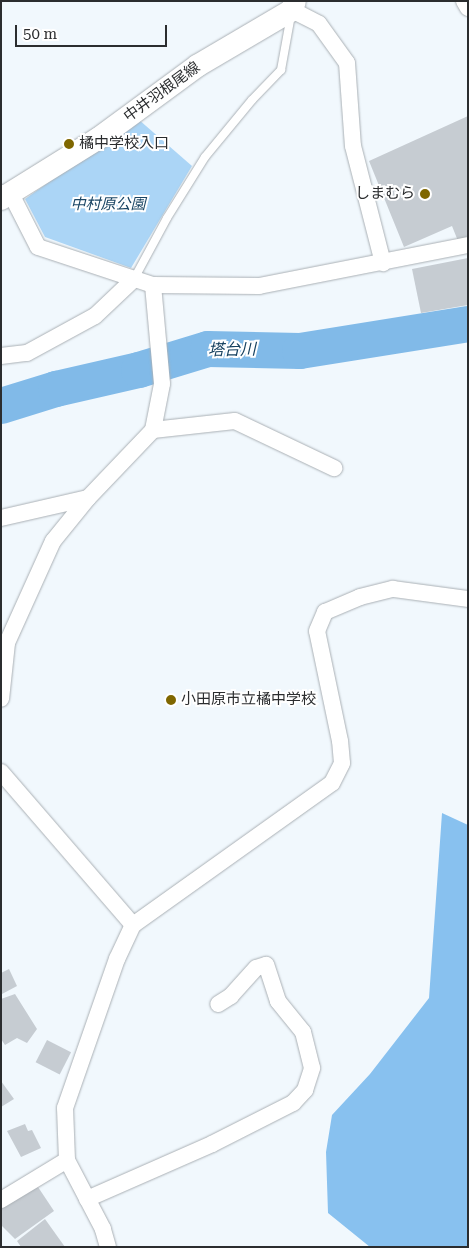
<!DOCTYPE html>
<meta charset="utf-8">
<style>
body{margin:0}
#map{position:relative;width:469px;height:1248px;overflow:hidden;background:#f1f8fd;font-family:"Roboto Serif","Noto Sans JP",serif}
div>[style]{position:absolute}
[style*='--x']{left:calc(var(--x)*1px);top:calc(var(--y)*1px);width:calc(var(--w)*1px);rotate:calc(var(--a)*1deg)}
.green>*{inset:0;background:#abd5f6}
.forest>*{inset:0;background:#88c1ef}
.river>*{height:36px;margin:-18px;padding:0 18px;transform-origin:18px;border-radius:18px;background:#81bae8}
.building>*{inset:0;background:#c6ccd2;transform-origin:0 0}
.roads{filter:drop-shadow(0 0 1px #aab0b5) drop-shadow(0 0 1px #aab0b5)}
.service>*{height:8px;margin:-4px;padding:0 4px;transform-origin:4px;border-radius:4px;background:#fff}
.minor>*{height:16px;margin:-8px;padding:0 8px;transform-origin:8px;border-radius:8px;background:#fff}
.secondary>*{height:22px;margin:-11px;padding:0 11px;transform-origin:11px;border-radius:11px;background:#fff}
.dots>*{width:14px;height:14px;translate:-50% -50%;box-sizing:border-box;border:2px solid #fff;border-radius:50%}
span{translate:-50% -50%;white-space:nowrap;text-align:center;line-height:1.15;-webkit-text-stroke:4px #fff;paint-order:stroke}
.street-label{font-size:15px;color:#2b2d2f}
.poi-label{font-size:15px;color:#2b2d2f}
.left{translate:0 -50%;text-align:left}
.right{translate:-100% -50%;text-align:right}
.park-label{font-size:15px;color:#1a4564;font-style:italic}
.water-label{font-size:16px;color:#15405f;font-style:italic}
.frame{position:absolute;inset:0;border:2px solid #2b2d2f;pointer-events:none}
.scale{position:absolute;left:15px;top:25px;width:152px;height:22px;box-sizing:border-box;border:2px solid #2b2d2f;border-top:0;padding-left:6px;font-size:15px;line-height:18px;white-space:nowrap;color:#2b2d2f;-webkit-text-stroke:4px #fff;paint-order:stroke}
</style>
<div id="map">
<div class="green">
<div style="clip-path:polygon(138px 119px,192px 166px,131px 268px,45px 237px,25px 199px)"></div>
</div>
<div class="forest">
<div style="clip-path:polygon(442px 813px,468px 825px,468px 1247px,370px 1247px,328px 1213px,326px 1152px,332px 1115px,370px 1074px,429px 998px)"></div>
</div>
<div class="river">
<div style="--x:1;--y:406;--w:58;--a:-17.2"></div>
<div style="--x:56;--y:389;--w:85;--a:-12.9"></div>
<div style="--x:139;--y:370;--w:72;--a:-16.9"></div>
<div style="--x:208;--y:349;--w:92;--a:1.2"></div>
<div style="--x:300;--y:351;--w:170;--a:-9.1"></div>
</div>
<div class="building">
<div style="clip-path:polygon(468px 116px,468px 236px,458px 241px,452px 226px,404px 247px,369px 161px)"></div>
<div style="clip-path:polygon(468px 258px,468px 305px,421px 313px,412px 269px)"></div>
<div style="clip-path:polygon(9px 969px,17px 986px,2px 994px,1px 973px)"></div>
<div style="clip-path:polygon(15px 994px,37px 1029px,27px 1043px,17px 1038px,5px 1045px,1px 1039px,1px 999px)"></div>
<div style="left:47px;top:1040px;width:27px;height:25px;rotate:27deg"></div>
<div style="clip-path:polygon(1px 1081px,14px 1099px,1px 1107px)"></div>
<div style="clip-path:polygon(25px 1124px,28px 1131px,32px 1130px,41px 1148px,21px 1157px,7px 1131px)"></div>
<div style="clip-path:polygon(38px 1187px,54px 1211px,15px 1239px,1px 1225px,1px 1205px)"></div>
<div style="clip-path:polygon(45px 1219px,65px 1247px,21px 1247px,17px 1241px)"></div>
</div>
<div class="roads">
<div class="service">
<div style="--x:134;--y:279;--w:69;--a:-61.6"></div>
<div style="--x:167;--y:218;--w:72;--a:-58.1"></div>
<div style="--x:205;--y:157;--w:74;--a:-50.5"></div>
<div style="--x:252;--y:100;--w:42;--a:-46"></div>
<div style="--x:281;--y:70;--w:56;--a:-79.7"></div>
</div>
<div class="minor">
<div style="--x:464;--y:1;--w:8;--a:60"></div>
<div style="--x:292;--y:10;--w:30;--a:27"></div>
<div style="--x:319;--y:24;--w:48;--a:54.3"></div>
<div style="--x:347;--y:63;--w:83;--a:85.9"></div>
<div style="--x:353;--y:146;--w:121;--a:75.6"></div>
<div style="--x:1;--y:193;--w:10;--a:6"></div>
<div style="--x:11;--y:194;--w:59;--a:63"></div>
<div style="--x:38;--y:247;--w:121;--a:18.3"></div>
<div style="--x:153;--y:285;--w:99;--a:84.8"></div>
<div style="--x:162;--y:384;--w:47;--a:101.1"></div>
<div style="--x:153;--y:430;--w:94;--a:133.7"></div>
<div style="--x:88;--y:498;--w:55;--a:129.1"></div>
<div style="--x:53;--y:541;--w:112;--a:114.3"></div>
<div style="--x:7;--y:643;--w:56;--a:96.1"></div>
<div style="--x:153;--y:285;--w:106;--a:0.5"></div>
<div style="--x:259;--y:286;--w:213;--a:-11.1"></div>
<div style="--x:1;--y:356;--w:26;--a:-7"></div>
<div style="--x:27;--y:353;--w:77;--a:-28.6"></div>
<div style="--x:95;--y:316;--w:54;--a:-43.5"></div>
<div style="--x:153;--y:430;--w:82;--a:-6.3"></div>
<div style="--x:235;--y:421;--w:110;--a:25.4"></div>
<div style="--x:1;--y:518;--w:89;--a:-12.9"></div>
<div style="--x:1;--y:772;--w:202;--a:49.2"></div>
<div style="--x:87;--y:1199;--w:137;--a:-23.7"></div>
<div style="--x:212;--y:1144;--w:91;--a:-26.8"></div>
<div style="--x:293;--y:1103;--w:18;--a:-47"></div>
<div style="--x:305;--y:1090;--w:23;--a:-72"></div>
<div style="--x:312;--y:1068;--w:37;--a:-104"></div>
<div style="--x:303;--y:1032;--w:40;--a:-129"></div>
<div style="--x:278;--y:1001;--w:38;--a:-108"></div>
<div style="--x:266;--y:965;--w:10;--a:163"></div>
<div style="--x:256;--y:968;--w:38;--a:132"></div>
<div style="--x:231;--y:996;--w:15;--a:148"></div>
<div style="--x:1;--y:1200;--w:77;--a:-31.2"></div>
<div style="--x:108;--y:1247;--w:19;--a:-106"></div>
<div style="--x:103;--y:1229;--w:78;--a:-117.6"></div>
<div style="--x:67;--y:1160;--w:52;--a:-92.2"></div>
<div style="--x:65;--y:1108;--w:158;--a:-70.8"></div>
<div style="--x:117;--y:959;--w:38;--a:-65"></div>
<div style="--x:133;--y:925;--w:244;--a:-35.5"></div>
<div style="--x:332;--y:783;--w:22;--a:-63"></div>
<div style="--x:342;--y:763;--w:22;--a:-95"></div>
<div style="--x:340;--y:741;--w:112;--a:-101.8"></div>
<div style="--x:317;--y:631;--w:21;--a:-67"></div>
<div style="--x:325;--y:612;--w:38;--a:-23"></div>
<div style="--x:360;--y:597;--w:34;--a:-14"></div>
<div style="--x:393;--y:589;--w:76;--a:7.6"></div>
</div>
<div class="secondary">
<div style="--x:1;--y:199;--w:115;--a:-31.9"></div>
<div style="--x:99;--y:138;--w:122;--a:-36.3"></div>
<div style="--x:197;--y:66;--w:110;--a:-30.5"></div>
<div style="--x:292;--y:10;--w:9;--a:-72"></div>
</div>
</div>
<div class="dots">
<div style="left:69px;top:144px;background:#7f6700"></div>
<div style="left:425px;top:194px;background:#7f6700"></div>
<div style="left:171px;top:700px;background:#7f6700"></div>
</div>
<div class="street-label">
<span style="left:162px;top:92px;rotate:-36deg">中井羽根尾線</span>
</div>
<div class="poi-label">
<span class="left" style="left:79px;top:144px">橘中学校入口</span>
<span class="right" style="left:415px;top:194px">しまむら</span>
<span class="left" style="left:181px;top:700px">小田原市立橘中学校</span>
</div>
<div class="park-label">
<span style="left:108px;top:205px">中村原公園</span>
</div>
<div class="water-label">
<span style="left:232px;top:350px;rotate:-1deg">塔台川</span>
</div>
<div class="frame"></div>
<div class="scale">50 m</div>
</div>
